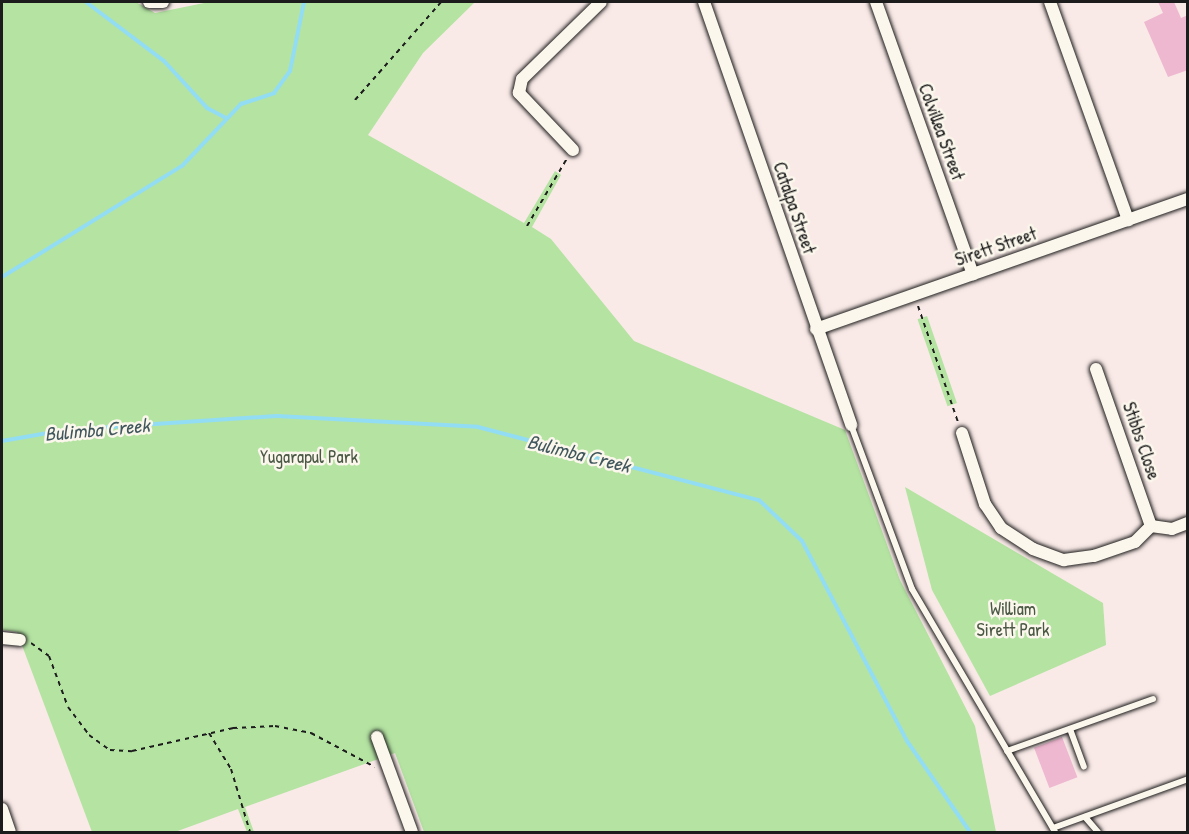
<!DOCTYPE html>
<style>
body{margin:0}
#map{position:relative;width:1189px;height:834px;overflow:hidden;background:#f9eae7;font-family:"Patrick Hand",sans-serif}
div>[style]{position:absolute}
[style*='--x']{left:calc(var(--x)*1px);top:calc(var(--y)*1px);width:calc(var(--w)*1px);rotate:calc(var(--a)*1deg)}
.green>*{inset:0;background:#b4e3a2;transform-origin:0 0}
.stream>*{height:4px;margin:-2px;padding:0 2px;transform-origin:2px;border-radius:2px;background:#93ddf4}
.building>*{inset:0;background:#efb8d1;transform-origin:0 0}
.path>*{height:2px;margin-top:-1px;transform-origin:0;background:repeating-linear-gradient(90deg,#1c1c1c 0 4.5px,transparent 0 9px)}
.roads{filter:drop-shadow(0 0 2px #1c1c1c) drop-shadow(0 0 2px #1c1c1c)}
.lane>*{height:6px;margin:-3px;padding:0 3px;transform-origin:3px;border-radius:3px;background:#fbf7ec}
.street>*{height:12px;margin:-6px;padding:0 6px;transform-origin:6px;border-radius:6px;background:#fbf7ec}
span{translate:-50% -50%;white-space:nowrap;text-align:center;line-height:1.15;-webkit-text-stroke:5px #fbf7ec;paint-order:stroke}
.street-label{font-size:18px;color:#1c1c1c}
.park-label{font-size:18px;color:#4a5844}
.water-label{font-size:20px;color:#40565d;font-style:italic}
.frame{position:absolute;inset:0;border:3px solid #1c1c1c;pointer-events:none}
</style>
<div id="map">
<div class="green">
<div style="clip-path:polygon(2px 2px,136px 2px,155px 13px,209px 2px,475px 2px,423px 53px,368px 135px,524px 223px,555px 171px,561px 175px,532px 227px,551px 239px,634px 341px,845px 430px,900px 580px,975px 726px,996px 832px,424px 832px,395px 753px,245px 807px,254px 832px,247px 832px,238px 809px,175px 832px,92px 832px,17px 632px,2px 630px)"></div>
<div style="left:927px;top:316px;width:92px;height:10px;rotate:71deg"></div>
<div style="clip-path:polygon(905px 487px,1103px 603px,1106px 645px,990px 696px,932px 590px)"></div>
</div>
<div class="stream">
<div style="--x:86;--y:2;--w:98;--a:37.1"></div>
<div style="--x:164;--y:61;--w:64;--a:47.5"></div>
<div style="--x:207;--y:108;--w:21;--a:28"></div>
<div style="--x:2;--y:277;--w:211;--a:-31.7"></div>
<div style="--x:182;--y:166;--w:86;--a:-46.4"></div>
<div style="--x:241;--y:104;--w:35;--a:-18"></div>
<div style="--x:274;--y:93;--w:27;--a:-54"></div>
<div style="--x:290;--y:71;--w:70;--a:-78.5"></div>
<div style="--x:2;--y:441;--w:64;--a:-9.9"></div>
<div style="--x:65;--y:430;--w:212;--a:-3.8"></div>
<div style="--x:277;--y:416;--w:201;--a:3.1"></div>
<div style="--x:478;--y:427;--w:290;--a:14.6"></div>
<div style="--x:759;--y:500;--w:59;--a:43.6"></div>
<div style="--x:802;--y:541;--w:226;--a:62.3"></div>
<div style="--x:907;--y:741;--w:111;--a:55.3"></div>
</div>
<div class="building">
<div style="clip-path:polygon(1158px 2px,1174px 2px,1181px 18px,1188px 15px,1188px 70px,1168px 77px,1144px 22px,1163px 13px)"></div>
<div style="left:1062px;top:737px;width:43px;height:30px;rotate:69deg"></div>
</div>
<div class="path">
<div style="--x:355;--y:100;--w:130;--a:-48.7"></div>
<div style="--x:527;--y:226;--w:77;--a:-59.4"></div>
<div style="--x:918;--y:306;--w:123;--a:71"></div>
<div style="--x:31;--y:643;--w:22;--a:36"></div>
<div style="--x:49;--y:656;--w:54;--a:69.6"></div>
<div style="--x:68;--y:707;--w:35;--a:53"></div>
<div style="--x:89;--y:735;--w:26;--a:36"></div>
<div style="--x:110;--y:750;--w:22;--a:3"></div>
<div style="--x:132;--y:751;--w:104;--a:-12.8"></div>
<div style="--x:233;--y:728;--w:42;--a:-2.7"></div>
<div style="--x:275;--y:726;--w:37;--a:11"></div>
<div style="--x:311;--y:733;--w:72;--a:28"></div>
<div style="--x:209;--y:733;--w:42;--a:58.6"></div>
<div style="--x:231;--y:769;--w:66;--a:73.2"></div>
</div>
<div class="roads">
<div class="lane">
<div style="--x:851;--y:425;--w:175;--a:69.6"></div>
<div style="--x:912;--y:589;--w:282;--a:59.5"></div>
<div style="--x:1070;--y:729;--w:40;--a:69.8"></div>
<div style="--x:1007;--y:751;--w:155;--a:-19.6"></div>
<div style="--x:1085;--y:817;--w:20;--a:49"></div>
<div style="--x:1053;--y:828;--w:144;--a:-19.9"></div>
</div>
<div class="street">
<div style="--x:149;--y:2;--w:14;--a:0"></div>
<div style="--x:704;--y:2;--w:448;--a:70.8"></div>
<div style="--x:876;--y:2;--w:289;--a:70.4"></div>
<div style="--x:1050;--y:2;--w:232;--a:70.3"></div>
<div style="--x:573;--y:150;--w:79;--a:-133.5"></div>
<div style="--x:519;--y:93;--w:14;--a:-78"></div>
<div style="--x:522;--y:79;--w:110;--a:-44.3"></div>
<div style="--x:816;--y:329;--w:394;--a:-19.3"></div>
<div style="--x:1096;--y:369;--w:166;--a:70.7"></div>
<div style="--x:962;--y:433;--w:75;--a:72.1"></div>
<div style="--x:985;--y:504;--w:29;--a:56"></div>
<div style="--x:1001;--y:528;--w:38;--a:33"></div>
<div style="--x:1033;--y:549;--w:33;--a:20"></div>
<div style="--x:1064;--y:560;--w:30;--a:-8"></div>
<div style="--x:1094;--y:556;--w:43;--a:-18.9"></div>
<div style="--x:1135;--y:542;--w:23;--a:-45"></div>
<div style="--x:1151;--y:526;--w:21;--a:8"></div>
<div style="--x:1172;--y:529;--w:17;--a:-21"></div>
<div style="--x:2;--y:638;--w:18;--a:6"></div>
<div style="--x:377;--y:737;--w:101;--a:69.8"></div>
<div style="--x:2;--y:809;--w:24;--a:71"></div>
</div>
</div>
<div class="street-label">
<span style="left:941px;top:132px;rotate:70deg">Colvillea Street</span>
<span style="left:794px;top:208px;rotate:71deg">Catalpa Street</span>
<span style="left:996px;top:247px;rotate:-19deg">Sirett Street</span>
<span style="left:1141px;top:441px;rotate:71deg">Stibbs Close</span>
</div>
<div class="park-label">
<span style="left:309px;top:457px">Yugarapul Park</span>
<span style="left:1013px;top:620px">William<br>Sirett Park</span>
</div>
<div class="water-label">
<span style="left:97px;top:429px;rotate:-5deg">Bulimba Creek</span>
<span style="left:579px;top:453px;rotate:14deg">Bulimba Creek</span>
</div>
<div class="frame"></div>
</div>
